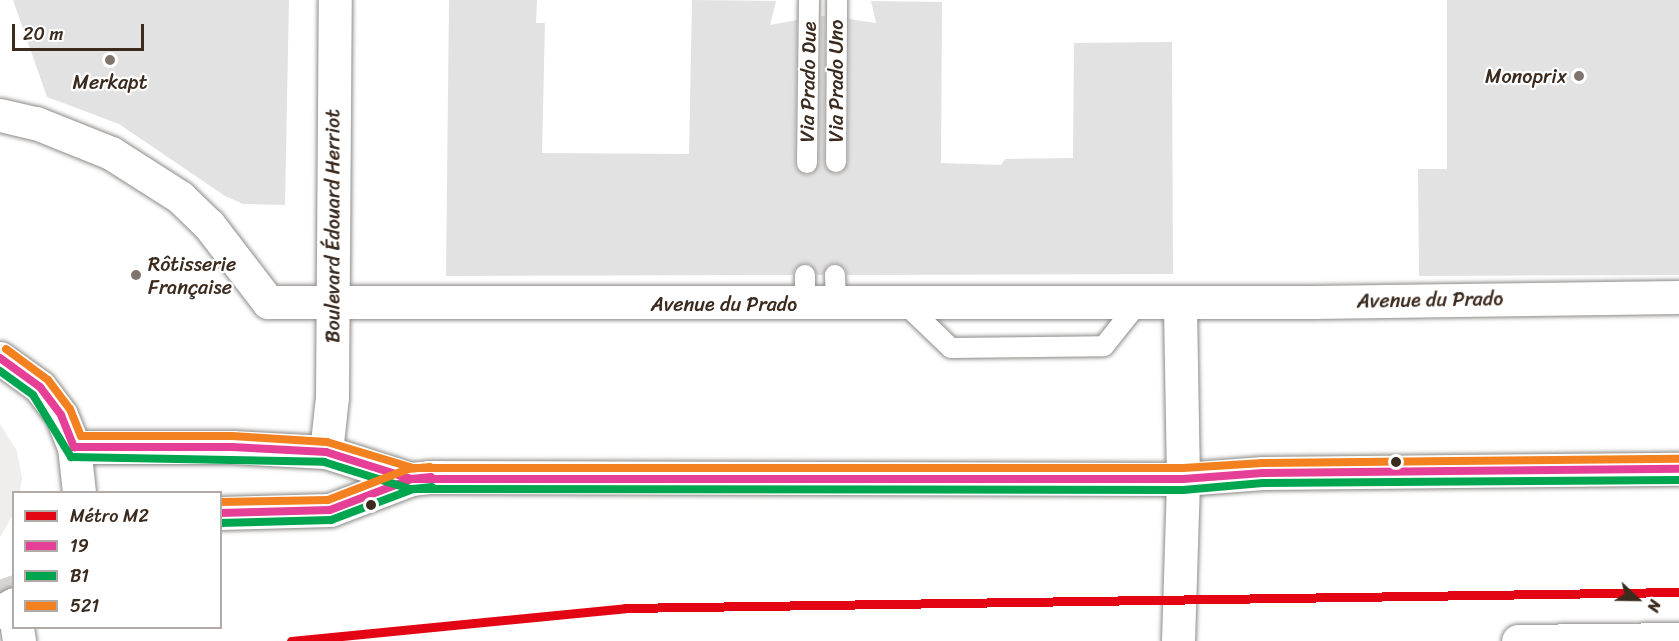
<!DOCTYPE html>
<meta charset="utf-8">
<style>
body{margin:0}
#map{position:relative;width:1679px;height:641px;overflow:hidden;background:#fff;font-family:Sriracha,sans-serif}
div>[style]{position:absolute}
[style*='--x']{left:calc(var(--x)*1px);top:calc(var(--y)*1px);width:calc(var(--w)*1px);rotate:calc(var(--a)*1deg)}
.built>*{inset:0;background:#efeeed}
.building>*{inset:0;background:#e3e2e2}
.trunk-tunnel>*{height:33px;margin-top:-16.5px;transform-origin:0;background:repeating-linear-gradient(90deg,#d8d4d2 0 33px,transparent 0 49px)}
.roads{filter:drop-shadow(0 0 2px #8e8b88) drop-shadow(0 0 2px #8e8b88)}
.service>*{height:20px;margin:-10px;padding:0 10px;transform-origin:10px;border-radius:10px;background:#fff}
.minor>*{height:33px;margin:-16.5px;padding:0 16.5px;transform-origin:16.5px;border-radius:16.5px;background:#fff}
.secondary>*{height:33px;margin:-16.5px;padding:0 16.5px;transform-origin:16.5px;border-radius:16.5px;background:#fff}
.primary>*{height:33px;margin:-16.5px;padding:0 16.5px;transform-origin:16.5px;border-radius:16.5px;background:#fff}
.bus-1>*{height:8px;margin:-4px;padding:0 4px;transform-origin:4px;border-radius:4px;background:#e53f97}
.bus-2>*{height:8px;margin:-4px;padding:0 4px;transform-origin:4px;border-radius:4px;background:#00a550}
.bus-3>*{height:8px;margin:-4px;padding:0 4px;transform-origin:4px;border-radius:4px;background:#f4811f}
.metro-1>*{height:9px;margin:-4.5px;padding:0 4.5px;transform-origin:4.5px;border-radius:4.5px;background:#e30513}
.dots>*{width:16px;height:16px;translate:-50% -50%;box-sizing:border-box;border:3px solid #fff;border-radius:50%}
span{translate:-50% -50%;white-space:nowrap;text-align:center;line-height:1.15;-webkit-text-stroke:4.5px #fff;paint-order:stroke}
.poi-label{font-size:20px;color:#3b2a1e}
.right{translate:-100% -50%;text-align:right}
.left{translate:0 -50%;text-align:left}
.street-label{font-size:20px;color:#3b2a1e}
.legend{position:absolute;left:12px;top:491px;width:210px;height:138px;box-sizing:border-box;background:#fff;border:2px solid #b1aaa5;margin:0;padding:8px 10px;list-style:none;font-size:18px;color:#3b2a1e}
.legend li{display:flex;align-items:center;gap:12px;height:30px}
.legend b{width:30px;border:2px solid #b1aaa5}
.north{position:absolute;left:1607px;top:569px;width:60px;height:60px;-webkit-text-stroke:4px #fff;paint-order:stroke;rotate:112deg;font-size:16px;font-weight:700;line-height:24px;text-align:center;color:#3b2a1e}
.north::after{content:'';display:block;margin:auto;width:21px;height:27px;background:#3b2a1e;clip-path:polygon(50% 0,100% 100%,50% 72%,0 100%)}
.scale{position:absolute;left:12px;top:24px;width:132px;height:27px;box-sizing:border-box;border:3px solid #3b2a1e;border-top:0;padding-left:8px;font-size:18px;line-height:21px;white-space:nowrap;color:#3b2a1e;-webkit-text-stroke:4px #fff;paint-order:stroke}
</style>
<div id="map">
<div class="built">
<div style="clip-path:polygon(0 424px,17px 451px,22px 478px,20px 492px,14px 492px,13px 515px,0 537px)"></div>
</div>
<div class="building">
<div style="clip-path:polygon(13px 0,289px 0,285px 205px,243px 204px,225px 196px,119px 124px,47px 97px)"></div>
<div style="clip-path:polygon(449px 0,537px 0,536px 23px,545px 23px,542px 153px,689px 154px,692px 0,776px 1px,770px 25px,797px 20px,795px 163px,797px 169px,806px 175px,813px 173px,819px 163px,821px 16px,825px 16px,824px 162px,826px 168px,835px 174px,842px 172px,848px 162px,849px 19px,876px 23px,871px 1px,942px 2px,941px 163px,1001px 165px,1005px 159px,1073px 158px,1074px 43px,1172px 42px,1173px 274px,847px 275px,845px 268px,835px 263px,828px 265px,823px 275px,817px 275px,811px 265px,804px 263px,795px 269px,793px 275px,446px 276px)"></div>
<div style="clip-path:polygon(1447px 0,1679px 0,1679px 275px,1419px 276px,1418px 169px,1447px 169px)"></div>
</div>
<div class="trunk-tunnel">
<div style="--x:0;--y:579;--w:40;--a:69.8"></div>
</div>
<div class="roads">
<div class="service">
<div style="--x:836;--y:162;--w:162;--a:-89.6"></div>
<div style="--x:807;--y:163;--w:163;--a:-89.3"></div>
<div style="--x:805;--y:275;--w:28;--a:90"></div>
<div style="--x:835;--y:275;--w:28;--a:88"></div>
<div style="--x:904;--y:303;--w:65;--a:43.8"></div>
<div style="--x:951;--y:348;--w:153;--a:-0.7"></div>
<div style="--x:1104;--y:346;--w:56;--a:-51.5"></div>
</div>
<div class="minor">
<div style="--x:0;--y:115;--w:37;--a:13"></div>
<div style="--x:36;--y:123;--w:81;--a:21.8"></div>
<div style="--x:111;--y:153;--w:82;--a:32.5"></div>
<div style="--x:180;--y:197;--w:40;--a:44"></div>
<div style="--x:209;--y:225;--w:97;--a:52.5"></div>
<div style="--x:268;--y:302;--w:1045;--a:0"></div>
<div style="--x:1313;--y:302;--w:366;--a:-0.8"></div>
<div style="--x:326;--y:452;--w:55;--a:-83.8"></div>
<div style="--x:332;--y:397;--w:397;--a:-89.6"></div>
<div style="--x:1178;--y:641;--w:162;--a:-88.2"></div>
<div style="--x:1183;--y:479;--w:177;--a:-91"></div>
<div style="--x:1518;--y:641;--w:161;--a:-0.7"></div>
</div>
<div class="secondary">
<div style="--x:74;--y:447;--w:158;--a:0"></div>
<div style="--x:232;--y:447;--w:94;--a:3"></div>
<div style="--x:326;--y:452;--w:89;--a:17.6"></div>
<div style="--x:220;--y:513;--w:110;--a:-1.6"></div>
<div style="--x:330;--y:510;--w:87;--a:-20.9"></div>
<div style="--x:411;--y:479;--w:18;--a:-6"></div>
<div style="--x:429;--y:477;--w:754;--a:0.15"></div>
<div style="--x:1183;--y:479;--w:80;--a:-4.3"></div>
<div style="--x:1263;--y:473;--w:416;--a:-0.6"></div>
</div>
<div class="primary">
<div style="--x:0;--y:358;--w:49;--a:35.9"></div>
<div style="--x:40;--y:387;--w:35;--a:53"></div>
<div style="--x:61;--y:415;--w:35;--a:68"></div>
<div style="--x:74;--y:447;--w:45;--a:83.7"></div>
<div style="--x:0;--y:612;--w:16;--a:-30"></div>
<div style="--x:17;--y:628;--w:13;--a:81"></div>
</div>
</div>
<div class="bus-1">
<div style="--x:0;--y:358;--w:49;--a:35.9"></div>
<div style="--x:40;--y:387;--w:35;--a:53"></div>
<div style="--x:61;--y:415;--w:35;--a:68"></div>
<div style="--x:74;--y:447;--w:158;--a:0"></div>
<div style="--x:232;--y:447;--w:94;--a:3"></div>
<div style="--x:326;--y:452;--w:89;--a:17.6"></div>
<div style="--x:411;--y:479;--w:772;--a:0"></div>
<div style="--x:1183;--y:479;--w:80;--a:-4.3"></div>
<div style="--x:1263;--y:473;--w:416;--a:-0.6"></div>
<div style="--x:220;--y:513;--w:110;--a:-1.6"></div>
<div style="--x:330;--y:510;--w:87;--a:-20.9"></div>
<div style="--x:411;--y:479;--w:20;--a:-6"></div>
</div>
<div class="bus-2">
<div style="--x:0;--y:371;--w:41;--a:36"></div>
<div style="--x:33;--y:395;--w:73;--a:58.5"></div>
<div style="--x:71;--y:457;--w:253;--a:1.1"></div>
<div style="--x:324;--y:462;--w:90;--a:17.4"></div>
<div style="--x:410;--y:489;--w:773;--a:0.07"></div>
<div style="--x:1183;--y:490;--w:80;--a:-5"></div>
<div style="--x:1263;--y:483;--w:416;--a:-0.4"></div>
<div style="--x:220;--y:523;--w:111;--a:-1.5"></div>
<div style="--x:331;--y:520;--w:88;--a:-20.7"></div>
<div style="--x:413;--y:489;--w:19;--a:-6"></div>
</div>
<div class="bus-3">
<div style="--x:6;--y:349;--w:52;--a:36.4"></div>
<div style="--x:48;--y:380;--w:36;--a:53"></div>
<div style="--x:70;--y:409;--w:29;--a:68"></div>
<div style="--x:81;--y:436;--w:151;--a:0"></div>
<div style="--x:232;--y:436;--w:95;--a:3.6"></div>
<div style="--x:327;--y:442;--w:90;--a:16.8"></div>
<div style="--x:413;--y:468;--w:770;--a:0"></div>
<div style="--x:1183;--y:468;--w:80;--a:-3.6"></div>
<div style="--x:1263;--y:463;--w:416;--a:-0.6"></div>
<div style="--x:220;--y:502;--w:108;--a:-1.1"></div>
<div style="--x:328;--y:500;--w:86;--a:-21.2"></div>
<div style="--x:408;--y:469;--w:22;--a:-5"></div>
</div>
<div class="metro-1">
<div style="--x:291;--y:641;--w:336;--a:-5.6"></div>
<div style="--x:625;--y:608;--w:1054;--a:-0.87"></div>
</div>
<div class="dots">
<div style="left:110px;top:60px;background:#80756d"></div>
<div style="left:1579px;top:76px;background:#80756d"></div>
<div style="left:136px;top:275px;background:#80756d"></div>
<div style="left:1396px;top:462px;background:#3b2a1e"></div>
<div style="left:371px;top:505px;background:#3b2a1e"></div>
</div>
<div class="poi-label">
<span class="right" style="left:1567px;top:76px">Monoprix</span>
<span style="left:110px;top:82px">Merkapt</span>
<span class="left" style="left:148px;top:276px">Rôtisserie<br>Française</span>
</div>
<div class="street-label">
<span style="left:836px;top:81px;rotate:-90deg">Via Prado Uno</span>
<span style="left:808px;top:82px;rotate:-89deg">Via Prado Due</span>
<span style="left:333px;top:226px;rotate:-90deg">Boulevard Édouard Herriot</span>
<span style="left:1430px;top:300px;rotate:-1deg">Avenue du Prado</span>
<span style="left:724px;top:304px">Avenue du Prado</span>
</div>
<ul class="legend">
<li><b style="height:8px;background:#e30513"></b>Métro M2</li>
<li><b style="height:8px;background:#e53f97"></b>19</li>
<li><b style="height:8px;background:#00a550"></b>B1</li>
<li><b style="height:8px;background:#f4811f"></b>521</li>
</ul>
<div class="north">N</div>
<div class="scale">20 m</div>
</div>
